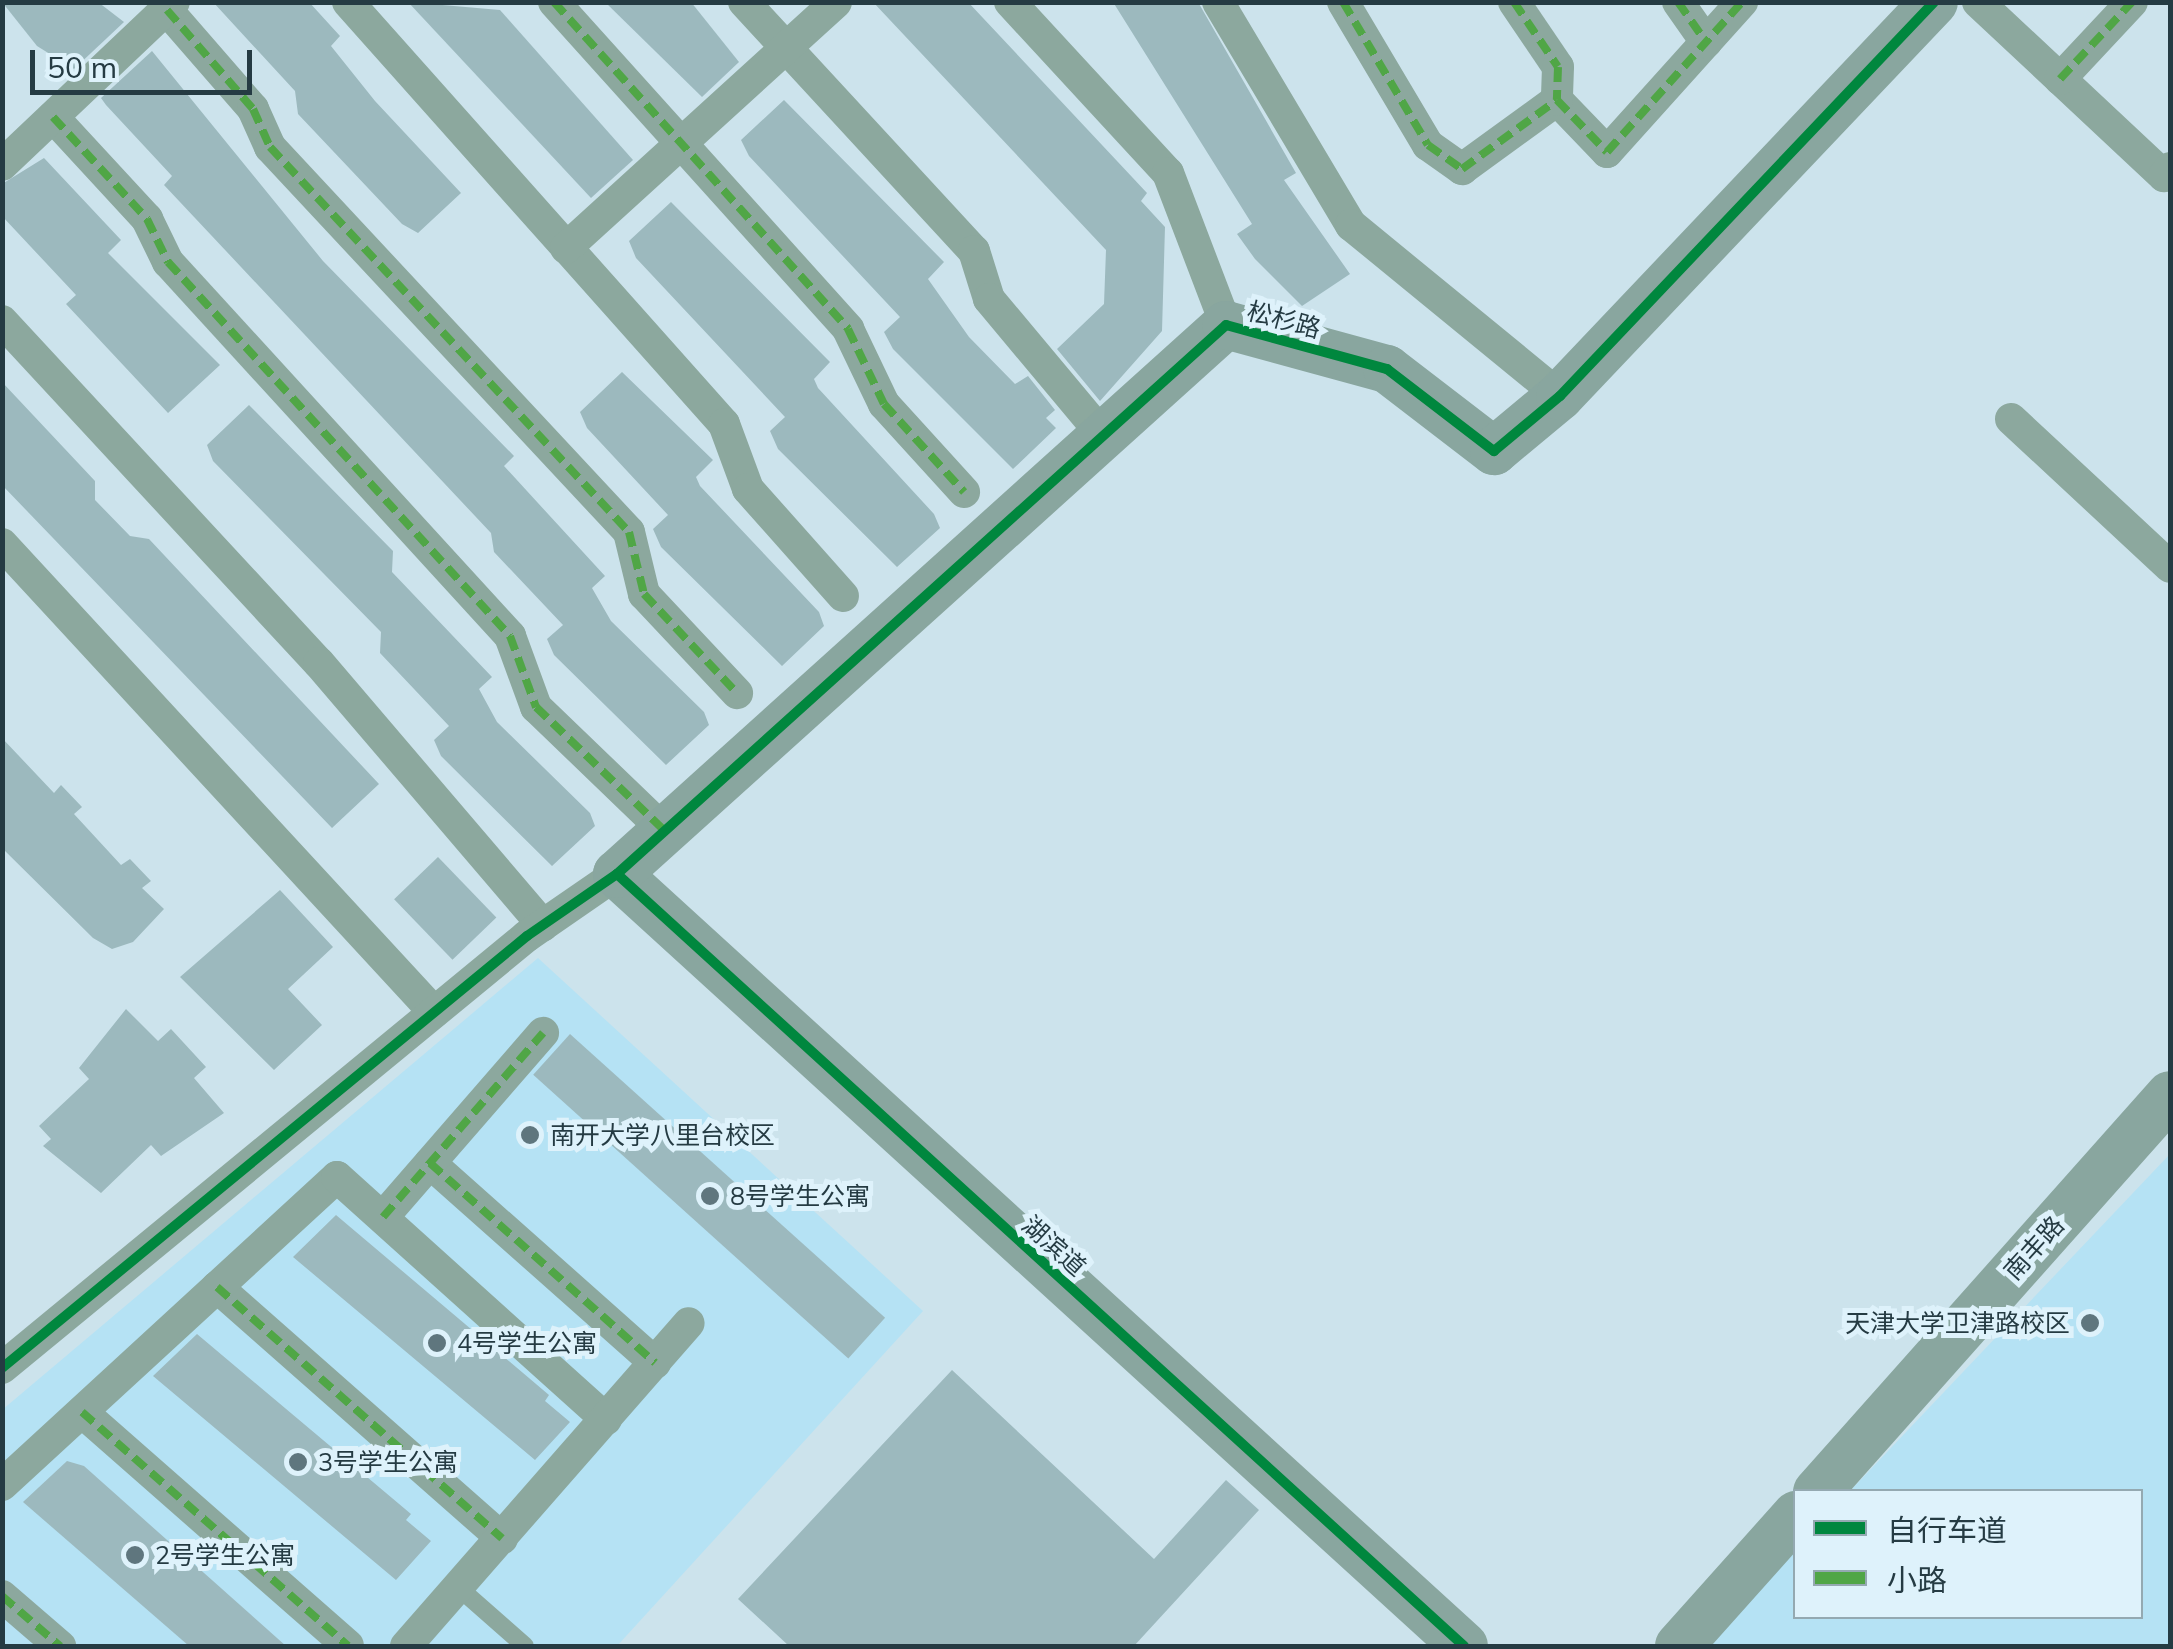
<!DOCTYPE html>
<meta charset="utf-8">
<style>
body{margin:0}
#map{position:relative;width:2173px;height:1649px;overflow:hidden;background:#cce3ec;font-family:Mulish,"Noto Sans SC",sans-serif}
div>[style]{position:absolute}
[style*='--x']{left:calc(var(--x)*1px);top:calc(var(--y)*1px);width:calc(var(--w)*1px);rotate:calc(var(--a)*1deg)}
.built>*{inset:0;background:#b5e2f4}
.building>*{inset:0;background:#9cb9be;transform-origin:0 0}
.lane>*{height:18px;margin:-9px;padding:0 9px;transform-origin:9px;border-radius:9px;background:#8ca89e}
.street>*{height:32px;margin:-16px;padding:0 16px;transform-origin:16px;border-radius:16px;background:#8ca89e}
.secondary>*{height:48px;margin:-24px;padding:0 24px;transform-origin:24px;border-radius:24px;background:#89a69f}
.quiet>*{height:8px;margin-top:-4px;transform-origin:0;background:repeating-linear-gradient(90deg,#50a646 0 15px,transparent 0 23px)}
.cycleway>*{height:10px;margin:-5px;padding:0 5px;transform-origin:5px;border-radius:5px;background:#00873e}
.dots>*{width:28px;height:28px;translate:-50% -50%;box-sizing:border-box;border:5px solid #def2fb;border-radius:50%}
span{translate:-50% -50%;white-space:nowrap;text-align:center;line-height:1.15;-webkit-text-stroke:10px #def2fb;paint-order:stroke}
.street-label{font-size:25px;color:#253b43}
.poi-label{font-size:25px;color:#253b43}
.left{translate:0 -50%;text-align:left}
.right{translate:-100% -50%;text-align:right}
.frame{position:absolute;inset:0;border:5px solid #253b43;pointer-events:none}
.legend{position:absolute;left:1793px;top:1489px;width:350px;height:130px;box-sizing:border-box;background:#def2fb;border:2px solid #94a9b1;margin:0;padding:12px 18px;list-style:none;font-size:30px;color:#253b43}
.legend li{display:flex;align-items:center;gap:20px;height:50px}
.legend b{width:50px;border:2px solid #94a9b1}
.scale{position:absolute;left:30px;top:50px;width:222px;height:45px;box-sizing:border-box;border:5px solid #253b43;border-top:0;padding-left:12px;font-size:30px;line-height:35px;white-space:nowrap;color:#253b43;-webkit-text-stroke:8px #def2fb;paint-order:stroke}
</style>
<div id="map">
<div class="built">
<div style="clip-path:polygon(538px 958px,923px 1311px,617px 1646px,3px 1646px,2px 1410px)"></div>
<div style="clip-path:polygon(2170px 1154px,2170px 1646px,1702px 1646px,1795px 1548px,1796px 1616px,2140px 1616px,2140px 1492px,1850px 1491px)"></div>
</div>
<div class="building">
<div style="clip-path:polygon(2px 2px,98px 2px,124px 22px,74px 69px,37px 46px)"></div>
<div style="clip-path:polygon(213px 2px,309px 2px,340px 36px,331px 46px,375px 101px,461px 193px,418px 233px,402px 224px,298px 114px,295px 91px)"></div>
<div style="clip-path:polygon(408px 2px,500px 10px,633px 160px,591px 198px)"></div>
<div style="clip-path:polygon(605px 2px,691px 2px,739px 62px,702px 97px)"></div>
<div style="clip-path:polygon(873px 2px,968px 2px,1147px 193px,1141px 201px,1165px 227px,1162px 331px,1100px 401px,1057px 349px,1104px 304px,1106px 250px)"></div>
<div style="clip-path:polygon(1113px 2px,1198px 2px,1296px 173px,1284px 180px,1350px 274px,1302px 306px,1255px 259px,1237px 234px,1252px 224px)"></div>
<div style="clip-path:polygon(152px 51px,323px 261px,514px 456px,504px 466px,605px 576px,592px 588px,611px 621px,704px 712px,709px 725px,666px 765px,554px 655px,547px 639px,563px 625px,494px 552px,491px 533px,164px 185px,172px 176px,106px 105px,101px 98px)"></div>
<div style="clip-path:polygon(784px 100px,944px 262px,928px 279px,969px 337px,1015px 384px,1028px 376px,1055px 410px,1046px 418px,1056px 428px,1013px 469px,893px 349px,884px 332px,900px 317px,749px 156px,741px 140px)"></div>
<div style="clip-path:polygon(44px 158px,121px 240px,108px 253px,220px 365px,168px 413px,66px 304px,76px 295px,2px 216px,2px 184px)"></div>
<div style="clip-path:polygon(671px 202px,830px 362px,814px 379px,818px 388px,934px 514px,940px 528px,897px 567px,778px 449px,770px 431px,785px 417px,636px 258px,629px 241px)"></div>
<div style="clip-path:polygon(622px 372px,713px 460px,696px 477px,700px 486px,819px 612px,824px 626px,782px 666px,661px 547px,653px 529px,668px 515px,587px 428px,580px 412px)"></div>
<div style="clip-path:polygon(2px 382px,95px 481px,95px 500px,130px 536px,149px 539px,379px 784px,332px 828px,2px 485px)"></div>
<div style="clip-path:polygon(249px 405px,393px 551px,392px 572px,492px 677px,479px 689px,497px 722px,590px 813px,595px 826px,552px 866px,441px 756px,434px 740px,449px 726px,380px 653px,381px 632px,213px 461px,207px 445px)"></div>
<div style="clip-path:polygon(2px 738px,54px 793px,61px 785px,82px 807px,74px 814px,121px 865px,130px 859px,151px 881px,142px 888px,164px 909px,133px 942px,112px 949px,93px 938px,2px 848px)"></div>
<div style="left:438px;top:857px;width:84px;height:61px;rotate:46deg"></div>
<div style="clip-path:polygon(280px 890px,333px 947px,288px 989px,322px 1025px,274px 1070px,180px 977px)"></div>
<div style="clip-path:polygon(126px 1009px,158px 1041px,171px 1029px,206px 1067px,194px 1078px,224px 1113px,161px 1156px,151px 1145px,101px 1193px,43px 1146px,51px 1139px,39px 1126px,89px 1079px,79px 1068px)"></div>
<div style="left:570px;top:1034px;width:424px;height:55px;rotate:42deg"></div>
<div style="clip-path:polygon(336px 1215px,549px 1395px,545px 1401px,570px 1422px,535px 1460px,293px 1257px)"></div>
<div style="clip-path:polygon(197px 1334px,411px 1514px,406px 1520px,431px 1541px,396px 1580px,153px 1376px)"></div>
<div style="clip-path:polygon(952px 1370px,1154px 1559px,1226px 1480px,1259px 1510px,1134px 1646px,789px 1646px,738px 1599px)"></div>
<div style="clip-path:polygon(67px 1461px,84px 1466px,286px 1646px,189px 1646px,23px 1502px)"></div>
</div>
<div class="lane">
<div style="--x:458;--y:1587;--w:89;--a:41.4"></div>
</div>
<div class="street">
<div style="--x:348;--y:2;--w:565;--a:48.3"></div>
<div style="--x:724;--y:424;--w:69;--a:69.7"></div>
<div style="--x:748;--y:489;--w:143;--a:48.4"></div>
<div style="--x:554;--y:2;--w:440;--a:48"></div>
<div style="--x:848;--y:329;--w:83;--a:64.4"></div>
<div style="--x:884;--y:404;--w:119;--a:47.7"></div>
<div style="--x:744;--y:2;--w:339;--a:47.3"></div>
<div style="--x:974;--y:251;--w:50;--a:72.6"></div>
<div style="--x:989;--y:299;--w:159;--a:50.1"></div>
<div style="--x:1010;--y:2;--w:233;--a:47.3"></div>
<div style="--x:1168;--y:173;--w:163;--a:69.1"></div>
<div style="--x:1218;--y:2;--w:260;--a:59.2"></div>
<div style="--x:1351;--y:225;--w:270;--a:39.3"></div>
<div style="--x:1343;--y:2;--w:166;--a:59.3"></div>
<div style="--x:1428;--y:145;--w:42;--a:35.2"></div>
<div style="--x:1462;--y:169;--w:117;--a:-36"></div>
<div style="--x:1557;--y:100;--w:72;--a:46.1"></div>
<div style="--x:1607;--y:152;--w:202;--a:-48"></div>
<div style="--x:1514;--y:2;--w:78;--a:55.9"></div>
<div style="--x:1558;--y:67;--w:33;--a:92"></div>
<div style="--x:1678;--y:2;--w:49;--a:55"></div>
<div style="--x:1978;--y:2;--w:255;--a:43.1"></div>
<div style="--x:2164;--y:176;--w:10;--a:-53"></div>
<div style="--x:167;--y:10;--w:131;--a:49"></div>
<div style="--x:253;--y:109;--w:42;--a:65.9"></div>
<div style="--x:270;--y:147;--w:526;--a:47"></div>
<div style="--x:629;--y:532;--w:64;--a:76.4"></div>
<div style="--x:644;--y:594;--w:136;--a:46.8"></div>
<div style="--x:2060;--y:79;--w:105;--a:-46.9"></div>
<div style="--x:53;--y:117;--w:139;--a:47.3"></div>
<div style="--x:147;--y:219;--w:48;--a:64"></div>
<div style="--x:168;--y:262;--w:507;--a:47.56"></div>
<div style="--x:510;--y:636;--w:76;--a:69.9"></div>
<div style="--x:536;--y:707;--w:179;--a:43.9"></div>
<div style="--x:2;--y:165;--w:237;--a:-43.5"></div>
<div style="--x:566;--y:248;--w:365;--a:-42.3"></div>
<div style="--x:2;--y:321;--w:466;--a:47.2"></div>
<div style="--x:319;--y:663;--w:345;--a:49.5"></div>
<div style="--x:2011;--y:419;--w:217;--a:42.9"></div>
<div style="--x:2;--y:544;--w:637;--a:47.29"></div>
<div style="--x:430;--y:1163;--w:301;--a:41.6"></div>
<div style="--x:383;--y:1217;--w:244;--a:-49"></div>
<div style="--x:217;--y:1287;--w:380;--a:41.4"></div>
<div style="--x:2;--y:1368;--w:680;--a:-39.45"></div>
<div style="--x:527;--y:936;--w:109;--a:-34.6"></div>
<div style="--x:82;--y:1412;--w:354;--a:41.3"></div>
<div style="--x:2;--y:1485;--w:455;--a:-42.6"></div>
<div style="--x:337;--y:1177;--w:362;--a:42"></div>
<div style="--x:2;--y:1596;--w:77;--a:40.8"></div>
<div style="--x:406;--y:1646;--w:429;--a:-48.8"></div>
</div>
<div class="secondary">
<div style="--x:1817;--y:1492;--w:531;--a:-48.36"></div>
<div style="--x:1464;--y:1646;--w:1146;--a:-137.65"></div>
<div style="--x:617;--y:874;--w:820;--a:-42.03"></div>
<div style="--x:1226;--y:325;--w:167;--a:15.3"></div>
<div style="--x:1387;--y:369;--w:135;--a:37.5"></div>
<div style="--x:1494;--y:451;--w:86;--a:-39.8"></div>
<div style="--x:1560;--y:396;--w:543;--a:-46.49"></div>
<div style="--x:1679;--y:1646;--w:176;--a:-48.2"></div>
</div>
<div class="quiet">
<div style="--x:554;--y:2;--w:440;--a:48"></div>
<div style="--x:848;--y:329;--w:83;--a:64.4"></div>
<div style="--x:884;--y:404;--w:119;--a:47.7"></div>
<div style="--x:1343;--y:2;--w:166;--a:59.3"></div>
<div style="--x:1428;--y:145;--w:42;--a:35.2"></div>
<div style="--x:1462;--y:169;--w:117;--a:-36"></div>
<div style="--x:1557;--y:100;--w:72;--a:46.1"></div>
<div style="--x:1607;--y:152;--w:202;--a:-48"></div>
<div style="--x:1514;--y:2;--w:78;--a:55.9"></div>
<div style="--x:1558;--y:67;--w:33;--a:92"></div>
<div style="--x:1678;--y:2;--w:49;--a:55"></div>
<div style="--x:167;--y:10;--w:131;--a:49"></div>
<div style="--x:253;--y:109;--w:42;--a:65.9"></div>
<div style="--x:270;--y:147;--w:526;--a:47"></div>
<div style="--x:629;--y:532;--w:64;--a:76.4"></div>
<div style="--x:644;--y:594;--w:136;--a:46.8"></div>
<div style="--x:2060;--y:79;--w:105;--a:-46.9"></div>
<div style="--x:53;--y:117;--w:139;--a:47.3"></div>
<div style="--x:147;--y:219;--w:48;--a:64"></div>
<div style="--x:168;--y:262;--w:507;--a:47.56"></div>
<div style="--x:510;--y:636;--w:76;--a:69.9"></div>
<div style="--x:536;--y:707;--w:179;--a:43.9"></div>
<div style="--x:430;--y:1163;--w:301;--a:41.6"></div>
<div style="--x:383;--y:1217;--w:244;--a:-49"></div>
<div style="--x:217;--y:1287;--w:380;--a:41.4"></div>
<div style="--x:82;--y:1412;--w:354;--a:41.3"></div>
<div style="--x:2;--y:1596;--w:77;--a:40.8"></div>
</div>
<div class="cycleway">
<div style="--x:617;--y:874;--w:1146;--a:42.35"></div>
<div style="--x:2;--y:1368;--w:680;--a:-39.45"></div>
<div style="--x:527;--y:936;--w:109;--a:-34.6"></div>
<div style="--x:617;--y:874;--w:820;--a:-42.03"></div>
<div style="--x:1226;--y:325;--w:167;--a:15.3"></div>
<div style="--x:1387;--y:369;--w:135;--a:37.5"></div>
<div style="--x:1494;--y:451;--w:86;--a:-39.8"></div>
<div style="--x:1560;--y:396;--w:543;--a:-46.49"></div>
</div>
<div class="dots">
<div style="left:530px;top:1135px;background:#5f767e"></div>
<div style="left:710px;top:1196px;background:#5f767e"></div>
<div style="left:2090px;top:1323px;background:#5f767e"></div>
<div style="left:437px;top:1343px;background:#5f767e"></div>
<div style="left:298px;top:1462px;background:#5f767e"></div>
<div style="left:135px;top:1555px;background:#5f767e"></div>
</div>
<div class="street-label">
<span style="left:1284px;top:320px;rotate:15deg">松杉路</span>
<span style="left:1054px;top:1246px;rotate:42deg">湖滨道</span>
<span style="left:2034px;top:1248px;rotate:-48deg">南丰路</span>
</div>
<div class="poi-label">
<span class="left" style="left:550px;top:1135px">南开大学八里台校区</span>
<span class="left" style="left:730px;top:1196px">8号学生公寓</span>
<span class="right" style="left:2070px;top:1323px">天津大学卫津路校区</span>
<span class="left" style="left:457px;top:1343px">4号学生公寓</span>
<span class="left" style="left:318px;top:1462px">3号学生公寓</span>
<span class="left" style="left:155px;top:1555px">2号学生公寓</span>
</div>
<div class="frame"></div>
<ul class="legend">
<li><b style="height:12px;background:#00873e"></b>自行车道</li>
<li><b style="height:12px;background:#50a646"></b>小路</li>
</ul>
<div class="scale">50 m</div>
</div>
